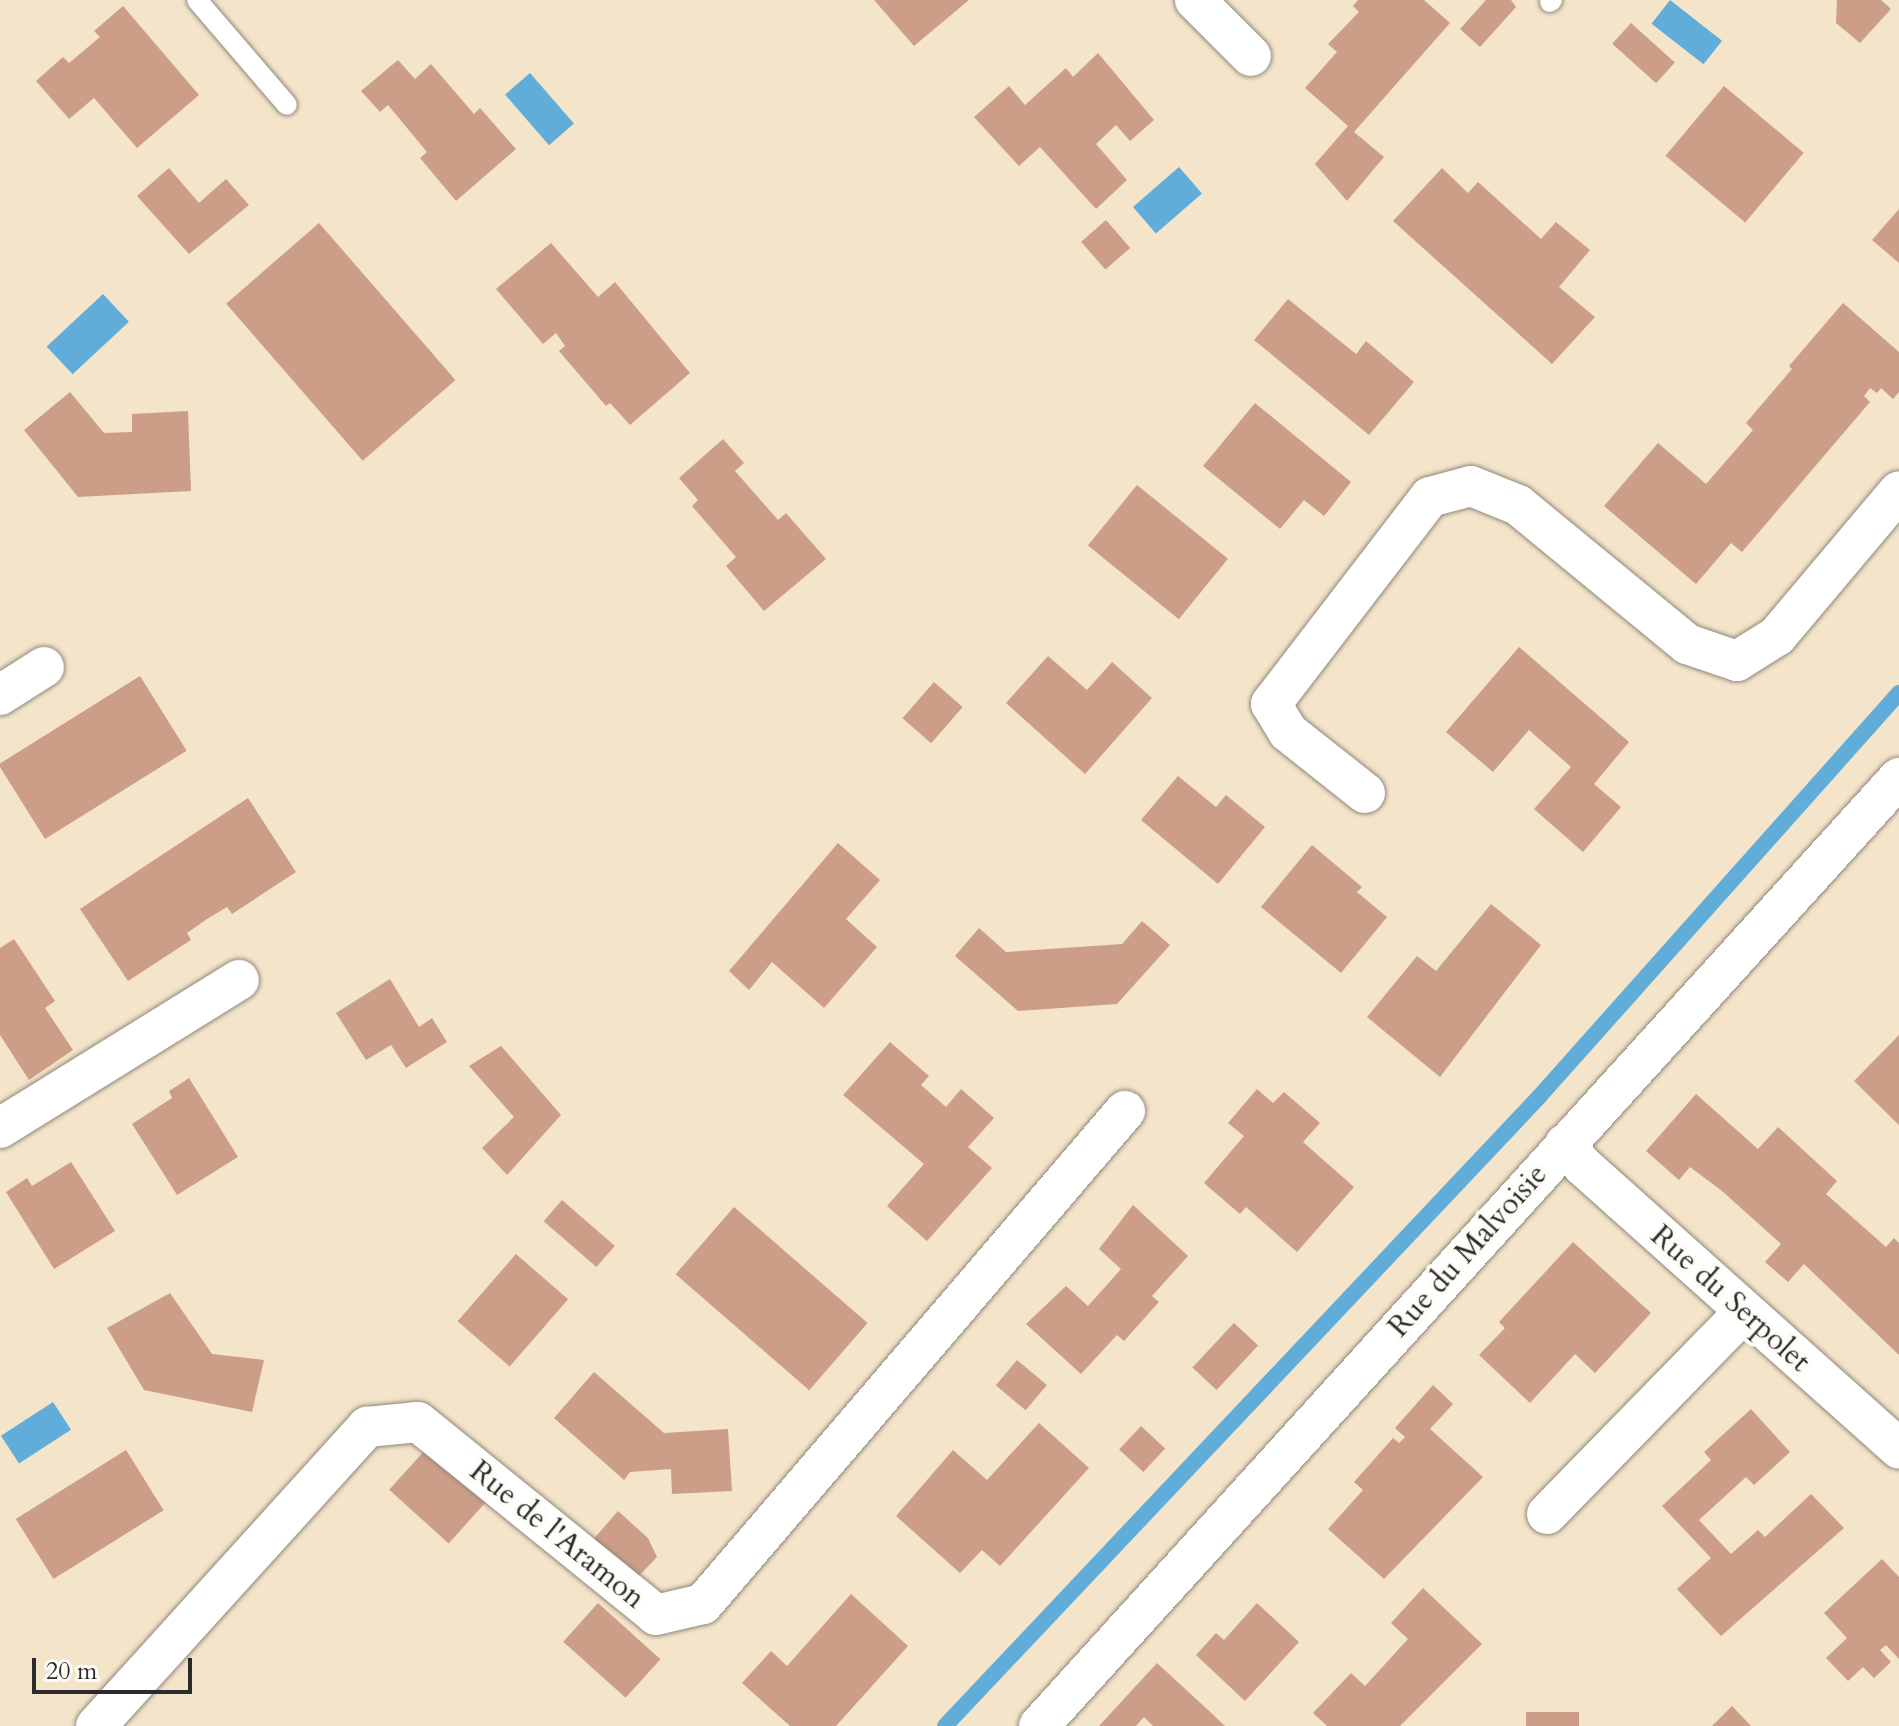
<!DOCTYPE html>
<style>
body{margin:0}
#map{position:relative;width:1899px;height:1726px;overflow:hidden;background:#f4e4ca;font-family:Cardo,serif}
div>[style]{position:absolute}
[style*='--x']{left:calc(var(--x)*1px);top:calc(var(--y)*1px);width:calc(var(--w)*1px);rotate:calc(var(--a)*1deg)}
.water>*{inset:0;background:#61add9;transform-origin:0 0}
.stream>*{height:16px;margin:-8px;padding:0 8px;transform-origin:8px;border-radius:8px;background:#61add9}
.building>*{inset:0;background:#cc9e88;transform-origin:0 0}
.roads{filter:drop-shadow(0 0 2px #90887a) drop-shadow(0 0 2px #90887a)}
.lane>*{height:20px;margin:-10px;padding:0 10px;transform-origin:10px;border-radius:10px;background:#fff}
.street>*{height:40px;margin:-20px;padding:0 20px;transform-origin:20px;border-radius:20px;background:#fff}
span{translate:-50% -50%;white-space:nowrap;text-align:center;line-height:1.15;-webkit-text-stroke:8px #fdfcf7;paint-order:stroke}
.street-label{font-size:30px;color:#2b2b2b}
.scale{position:absolute;left:32px;top:1658px;width:160px;height:36px;box-sizing:border-box;border:4px solid #2b2b2b;border-top:0;padding-left:10px;font-size:24px;line-height:28px;white-space:nowrap;color:#2b2b2b;-webkit-text-stroke:6px #fdfcf7;paint-order:stroke}
</style>
<div id="map">
<div class="water">
<div style="left:1670px;top:0;width:66px;height:30px;rotate:38deg"></div>
<div style="left:530px;top:73px;width:67px;height:33px;rotate:49deg"></div>
<div style="left:1179px;top:167px;width:35px;height:61px;rotate:49deg"></div>
<div style="left:103px;top:294px;width:38px;height:77px;rotate:47deg"></div>
<div style="left:53px;top:1402px;width:33px;height:62px;rotate:57deg"></div>
</div>
<div class="stream">
<div style="--x:945;--y:1726;--w:864;--a:-46.64"></div>
<div style="--x:1538;--y:1098;--w:543;--a:-48.29"></div>
</div>
<div class="building">
<div style="clip-path:polygon(874px 0,969px 0,914px 46px)"></div>
<div style="clip-path:polygon(1358px 0,1424px 0,1450px 23px,1354px 132px,1384px 157px,1347px 201px,1315px 164px,1348px 126px,1305px 88px,1337px 52px,1328px 44px,1359px 12px,1353px 6px)"></div>
<div style="clip-path:polygon(1486px 0,1511px 0,1516px 7px,1480px 47px,1460px 29px)"></div>
<div style="clip-path:polygon(1837px 0,1881px 0,1891px 9px,1860px 43px,1836px 23px)"></div>
<div style="clip-path:polygon(123px 6px,199px 95px,137px 148px,94px 98px,69px 119px,36px 81px,63px 57px,69px 63px,100px 37px,94px 31px)"></div>
<div style="left:1631px;top:23px;width:59px;height:28px;rotate:42deg"></div>
<div style="clip-path:polygon(1098px 53px,1154px 120px,1130px 141px,1116px 125px,1096px 144px,1127px 180px,1096px 209px,1040px 147px,1019px 166px,974px 117px,1009px 86px,1025px 105px,1066px 68px,1073px 77px)"></div>
<div style="clip-path:polygon(398px 60px,415px 79px,431px 64px,474px 114px,480px 108px,516px 149px,456px 201px,420px 158px,427px 152px,388px 105px,380px 112px,361px 91px)"></div>
<div style="left:1724px;top:86px;width:104px;height:91px;rotate:40deg"></div>
<div style="clip-path:polygon(169px 168px,199px 203px,226px 179px,249px 205px,189px 254px,137px 196px)"></div>
<div style="clip-path:polygon(1442px 168px,1468px 193px,1478px 182px,1541px 239px,1556px 222px,1590px 250px,1559px 287px,1595px 317px,1552px 364px,1393px 221px)"></div>
<div style="clip-path:polygon(1899px 209px,1899px 263px,1872px 240px)"></div>
<div style="left:1106px;top:220px;width:37px;height:33px;rotate:49deg"></div>
<div style="left:319px;top:223px;width:208px;height:123px;rotate:49deg"></div>
<div style="clip-path:polygon(551px 243px,598px 297px,615px 282px,690px 373px,630px 425px,610px 403px,606px 406px,559px 351px,565px 346px,556px 333px,543px 344px,496px 289px)"></div>
<div style="clip-path:polygon(1288px 299px,1356px 354px,1366px 341px,1414px 382px,1369px 435px,1254px 340px)"></div>
<div style="clip-path:polygon(1843px 303px,1899px 352px,1899px 392px,1893px 399px,1881px 388px,1877px 393px,1870px 388px,1864px 396px,1870px 402px,1742px 552px,1731px 543px,1696px 584px,1604px 506px,1658px 443px,1706px 484px,1753px 430px,1746px 423px,1792px 369px,1789px 366px)"></div>
<div style="clip-path:polygon(70px 392px,104px 433px,132px 432px,132px 414px,188px 411px,191px 491px,78px 497px,24px 430px)"></div>
<div style="clip-path:polygon(1255px 403px,1351px 482px,1324px 516px,1304px 500px,1280px 529px,1203px 466px)"></div>
<div style="clip-path:polygon(723px 439px,744px 463px,735px 471px,778px 520px,786px 513px,826px 559px,764px 611px,726px 566px,736px 557px,692px 506px,698px 500px,679px 478px)"></div>
<div style="left:1137px;top:485px;width:117px;height:78px;rotate:39deg"></div>
<div style="clip-path:polygon(1519px 647px,1629px 742px,1594px 784px,1621px 807px,1583px 852px,1534px 809px,1571px 767px,1529px 730px,1493px 772px,1446px 732px)"></div>
<div style="clip-path:polygon(1048px 656px,1087px 690px,1112px 662px,1152px 698px,1085px 774px,1006px 703px)"></div>
<div style="left:140px;top:676px;width:88px;height:167px;rotate:58deg"></div>
<div style="left:934px;top:682px;width:38px;height:48px;rotate:41deg"></div>
<div style="clip-path:polygon(1178px 776px,1216px 807px,1226px 795px,1265px 827px,1218px 884px,1141px 820px)"></div>
<div style="clip-path:polygon(248px 798px,296px 872px,232px 914px,227px 907px,207px 919px,187px 933px,191px 940px,128px 981px,80px 909px)"></div>
<div style="clip-path:polygon(838px 843px,880px 880px,846px 919px,877px 947px,824px 1008px,772px 962px,749px 990px,729px 971px)"></div>
<div style="clip-path:polygon(1312px 845px,1362px 887px,1357px 892px,1387px 917px,1341px 973px,1261px 907px)"></div>
<div style="clip-path:polygon(1491px 904px,1541px 945px,1440px 1077px,1367px 1017px,1417px 956px,1436px 971px)"></div>
<div style="clip-path:polygon(1142px 921px,1170px 945px,1117px 1004px,1018px 1011px,955px 956px,979px 928px,1006px 952px,1122px 944px)"></div>
<div style="clip-path:polygon(14px 939px,55px 1001px,45px 1008px,73px 1050px,29px 1080px,0 1035px,0 948px)"></div>
<div style="clip-path:polygon(390px 979px,419px 1027px,432px 1018px,447px 1042px,406px 1068px,391px 1045px,366px 1060px,336px 1013px)"></div>
<div style="clip-path:polygon(1899px 1035px,1899px 1125px,1854px 1081px)"></div>
<div style="clip-path:polygon(890px 1042px,929px 1076px,921px 1085px,946px 1107px,961px 1089px,994px 1118px,968px 1147px,992px 1168px,927px 1241px,887px 1206px,924px 1164px,843px 1095px)"></div>
<div style="clip-path:polygon(501px 1046px,561px 1115px,507px 1175px,482px 1148px,514px 1117px,469px 1066px)"></div>
<div style="clip-path:polygon(189px 1078px,238px 1157px,177px 1195px,132px 1124px,172px 1098px,169px 1091px)"></div>
<div style="clip-path:polygon(1257px 1089px,1273px 1103px,1284px 1092px,1320px 1123px,1303px 1142px,1354px 1187px,1297px 1252px,1246px 1207px,1240px 1214px,1204px 1183px,1244px 1136px,1228px 1123px)"></div>
<div style="clip-path:polygon(1696px 1094px,1758px 1149px,1778px 1127px,1837px 1181px,1826px 1194px,1886px 1247px,1894px 1238px,1899px 1243px,1899px 1355px,1804px 1264px,1788px 1282px,1765px 1262px,1781px 1244px,1722px 1191px,1690px 1167px,1679px 1180px,1646px 1151px)"></div>
<div style="clip-path:polygon(71px 1162px,115px 1231px,54px 1269px,6px 1192px,27px 1178px,32px 1186px)"></div>
<div style="left:562px;top:1200px;width:70px;height:28px;rotate:41deg"></div>
<div style="clip-path:polygon(1133px 1205px,1188px 1256px,1152px 1296px,1159px 1302px,1124px 1341px,1117px 1335px,1081px 1374px,1026px 1324px,1066px 1286px,1088px 1306px,1105px 1287px,1121px 1269px,1099px 1249px)"></div>
<div style="left:734px;top:1207px;width:177px;height:89px;rotate:41deg"></div>
<div style="clip-path:polygon(1573px 1242px,1651px 1313px,1595px 1373px,1575px 1354px,1530px 1403px,1479px 1355px,1505px 1328px,1499px 1322px)"></div>
<div style="left:516px;top:1254px;width:69px;height:89px;rotate:41deg"></div>
<div style="clip-path:polygon(170px 1293px,212px 1354px,264px 1360px,252px 1412px,144px 1390px,107px 1328px)"></div>
<div style="left:1234px;top:1323px;width:33px;height:61px;rotate:43deg"></div>
<div style="left:1017px;top:1360px;width:39px;height:33px;rotate:40deg"></div>
<div style="clip-path:polygon(594px 1372px,664px 1433px,728px 1429px,732px 1491px,672px 1494px,671px 1469px,630px 1472px,624px 1480px,554px 1418px)"></div>
<div style="clip-path:polygon(1433px 1385px,1453px 1404px,1430px 1429px,1483px 1477px,1384px 1579px,1328px 1529px,1363px 1490px,1354px 1482px,1393px 1438px,1399px 1443px,1405px 1437px,1395px 1428px)"></div>
<div style="clip-path:polygon(1751px 1409px,1790px 1452px,1754px 1485px,1746px 1477px,1699px 1520px,1731px 1554px,1758px 1530px,1765px 1537px,1811px 1494px,1844px 1528px,1721px 1636px,1677px 1589px,1711px 1558px,1662px 1506px,1711px 1460px,1704px 1452px)"></div>
<div style="clip-path:polygon(1039px 1423px,1089px 1468px,1000px 1566px,982px 1550px,960px 1573px,896px 1516px,953px 1450px,987px 1480px)"></div>
<div style="left:1141px;top:1426px;width:33px;height:32px;rotate:43deg"></div>
<div style="left:426px;top:1449px;width:80px;height:55px;rotate:42deg"></div>
<div style="left:126px;top:1450px;width:71px;height:130px;rotate:58deg"></div>
<div style="clip-path:polygon(618px 1511px,648px 1538px,657px 1557px,634px 1581px,591px 1542px)"></div>
<div style="clip-path:polygon(1882px 1559px,1899px 1577px,1899px 1659px,1886px 1645px,1880px 1650px,1891px 1662px,1874px 1678px,1863px 1667px,1848px 1681px,1826px 1658px,1847px 1638px,1824px 1613px)"></div>
<div style="clip-path:polygon(1423px 1588px,1482px 1644px,1400px 1726px,1327px 1726px,1313px 1713px,1351px 1673px,1365px 1686px,1408px 1639px,1391px 1623px)"></div>
<div style="clip-path:polygon(851px 1594px,908px 1646px,836px 1726px,790px 1726px,742px 1683px,771px 1651px,787px 1666px)"></div>
<div style="left:598px;top:1603px;width:84px;height:52px;rotate:42deg"></div>
<div style="clip-path:polygon(1257px 1603px,1299px 1642px,1245px 1701px,1196px 1655px,1216px 1633px,1224px 1640px)"></div>
<div style="clip-path:polygon(1157px 1663px,1207px 1709px,1225px 1726px,1153px 1726px,1144px 1717px,1136px 1726px,1099px 1726px)"></div>
<div style="clip-path:polygon(1732px 1706px,1751px 1726px,1712px 1726px)"></div>
<div style="left:1526px;top:1712px;width:53px;height:15px"></div>
</div>
<div class="roads">
<div class="lane">
<div style="--x:197;--y:0;--w:138;--a:49.4"></div>
<div style="--x:1550;--y:2;--w:3;--a:-45"></div>
</div>
<div class="street">
<div style="--x:1195;--y:0;--w:79;--a:45"></div>
<div style="--x:0;--y:695;--w:52;--a:-32.5"></div>
<div style="--x:1365;--y:793;--w:98;--a:-141.6"></div>
<div style="--x:1288;--y:732;--w:33;--a:-121"></div>
<div style="--x:1271;--y:704;--w:261;--a:-52.5"></div>
<div style="--x:1430;--y:497;--w:42;--a:-15"></div>
<div style="--x:1471;--y:486;--w:51;--a:22"></div>
<div style="--x:1518;--y:505;--w:219;--a:39.4"></div>
<div style="--x:1687;--y:644;--w:53;--a:18.8"></div>
<div style="--x:1737;--y:661;--w:47;--a:-32"></div>
<div style="--x:1777;--y:636;--w:189;--a:-49.9"></div>
<div style="--x:0;--y:1128;--w:281;--a:-31.8"></div>
<div style="--x:1565;--y:1144;--w:28;--a:51"></div>
<div style="--x:1583;--y:1166;--w:424;--a:41.8"></div>
<div style="--x:1547;--y:1514;--w:281;--a:-45.7"></div>
<div style="--x:96;--y:1726;--w:404;--a:-47.8"></div>
<div style="--x:367;--y:1427;--w:51;--a:-5.6"></div>
<div style="--x:418;--y:1422;--w:306;--a:39"></div>
<div style="--x:656;--y:1615;--w:48;--a:-13.2"></div>
<div style="--x:703;--y:1604;--w:649;--a:-49.44"></div>
<div style="--x:1039;--y:1726;--w:1280;--a:-47.79"></div>
</div>
</div>
<div class="street-label">
<span style="left:1468px;top:1251px;rotate:-48deg">Rue du Malvoisie</span>
<span style="left:1730px;top:1299px;rotate:42deg">Rue du Serpolet</span>
<span style="left:557px;top:1535px;rotate:39deg">Rue de l'Aramon</span>
</div>
<div class="scale">20 m</div>
</div>
